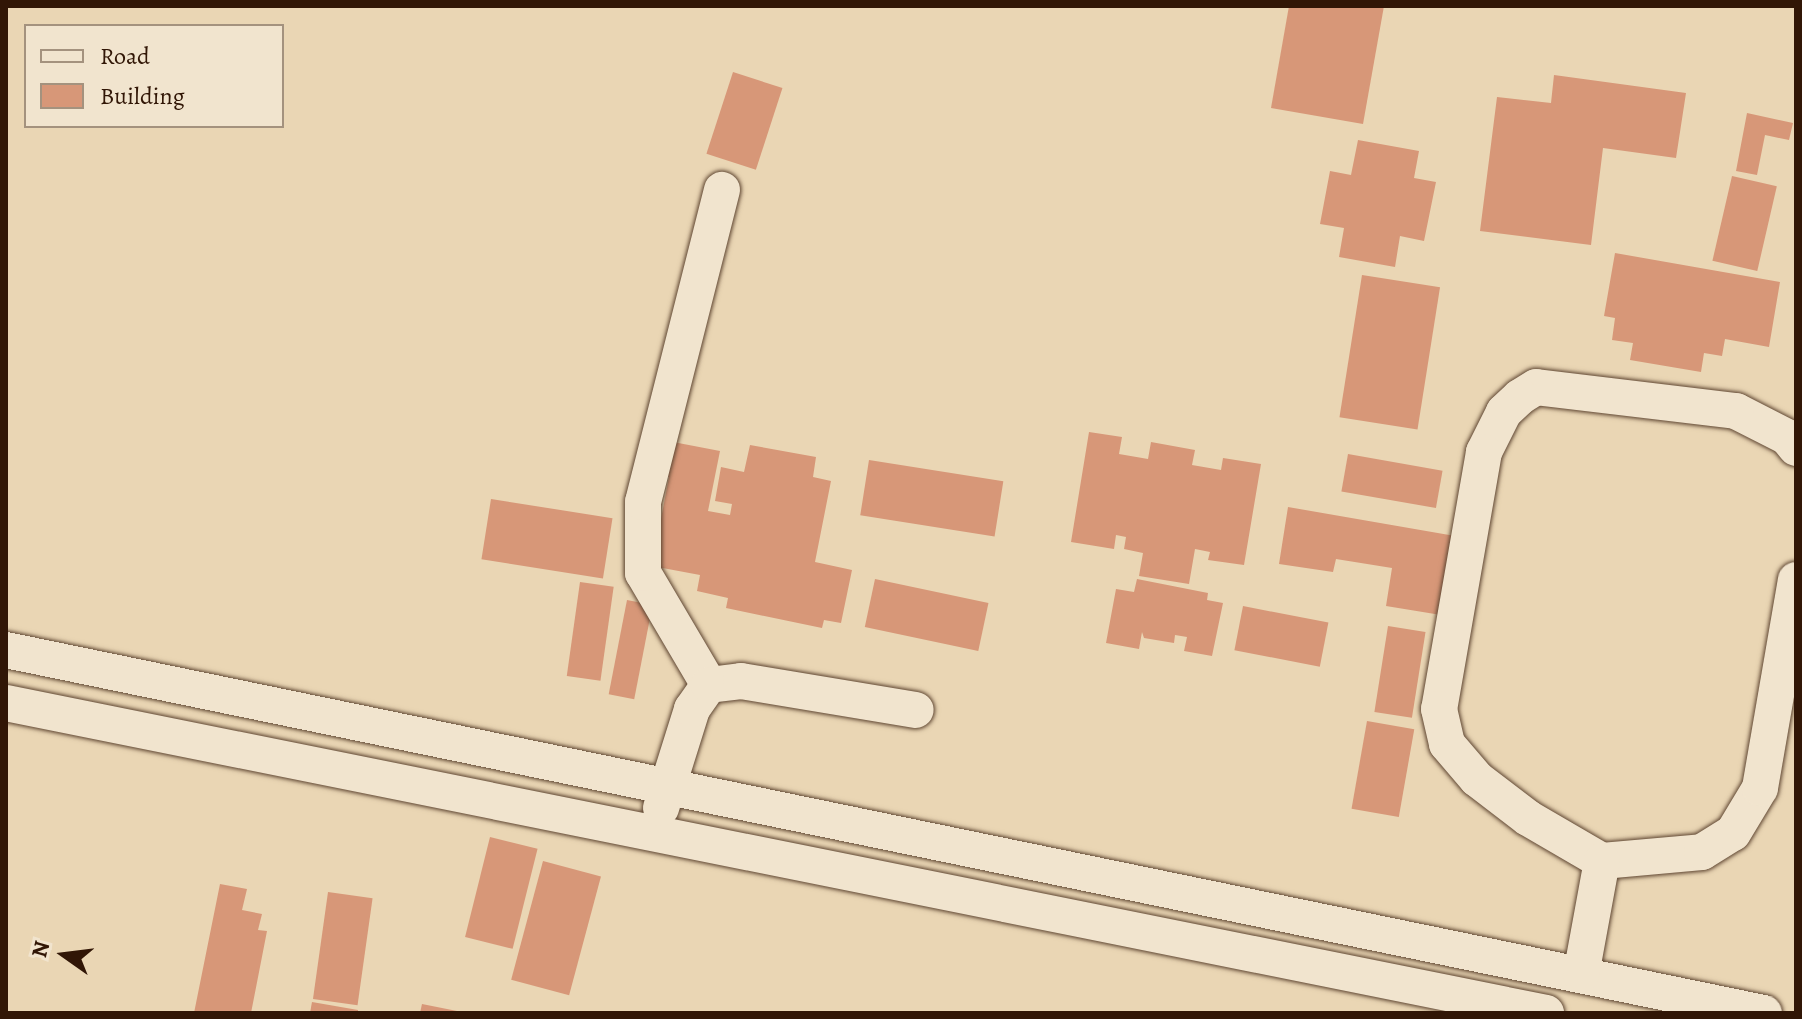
<!DOCTYPE html>
<style>
body{margin:0}
#map{position:relative;width:1802px;height:1019px;overflow:hidden;background:#ead6b4;font-family:Alegreya,serif}
div>[style]{position:absolute}
[style*='--x']{left:calc(var(--x)*1px);top:calc(var(--y)*1px);width:calc(var(--w)*1px);rotate:calc(var(--a)*1deg)}
.building>*{inset:0;background:#d79778;transform-origin:0 0}
.roads{filter:drop-shadow(0 0 2px #5f4632) drop-shadow(0 0 2px #5f4632)}
.minor>*{height:36px;margin:-18px;padding:0 18px;transform-origin:18px;border-radius:18px;background:#f1e4ce}
span{translate:-50% -50%;white-space:nowrap;text-align:center;line-height:1.15;-webkit-text-stroke:6px #f1e4ce;paint-order:stroke}
.frame{position:absolute;inset:0;border:8px solid #311606;pointer-events:none}
.legend{position:absolute;left:24px;top:24px;width:260px;height:104px;box-sizing:border-box;background:#f1e4ce;border:2px solid #a4927e;margin:0;padding:10px 14px;list-style:none;font-size:24px;color:#311606}
.legend li{display:flex;align-items:center;gap:16px;height:40px}
.legend b{width:40px;border:2px solid #a4927e}
.north{position:absolute;left:24px;top:915px;width:80px;height:80px;-webkit-text-stroke:6px #f1e4ce;paint-order:stroke;rotate:284deg;font-size:22px;font-weight:700;line-height:32px;text-align:center;color:#311606}
.north::after{content:'';display:block;margin:auto;width:28px;height:36px;background:#311606;clip-path:polygon(50% 0,100% 100%,50% 72%,0 100%)}
</style>
<div id="map">
<div class="building">
<div style="clip-path:polygon(1289px 6px,1384px 6px,1363px 124px,1271px 108px)"></div>
<div style="left:733px;top:72px;width:52px;height:86px;rotate:18deg"></div>
<div style="clip-path:polygon(1554px 75px,1686px 93px,1676px 158px,1603px 148px,1591px 245px,1480px 231px,1497px 97px,1551px 103px)"></div>
<div style="clip-path:polygon(1747px 113px,1793px 123px,1789px 140px,1765px 135px,1757px 175px,1736px 171px)"></div>
<div style="clip-path:polygon(1358px 140px,1419px 151px,1414px 178px,1436px 182px,1424px 241px,1400px 236px,1395px 267px,1339px 257px,1344px 228px,1320px 224px,1330px 171px,1351px 175px)"></div>
<div style="left:1732px;top:176px;width:46px;height:87px;rotate:13deg"></div>
<div style="clip-path:polygon(1615px 253px,1780px 282px,1769px 347px,1725px 339px,1722px 356px,1704px 353px,1701px 372px,1630px 360px,1633px 343px,1612px 340px,1615px 318px,1604px 316px)"></div>
<div style="left:1362px;top:275px;width:79px;height:144px;rotate:9deg"></div>
<div style="clip-path:polygon(1089px 432px,1122px 437px,1119px 454px,1148px 459px,1151px 442px,1195px 450px,1192px 465px,1221px 470px,1223px 458px,1261px 464px,1244px 565px,1208px 560px,1210px 552px,1195px 549px,1189px 584px,1139px 576px,1143px 553px,1124px 549px,1126px 537px,1116px 535px,1114px 549px,1071px 542px)"></div>
<div style="clip-path:polygon(668px 441px,720px 451px,708px 511px,730px 515px,732px 504px,715px 501px,721px 467px,744px 472px,750px 445px,816px 457px,813px 477px,831px 481px,815px 562px,852px 570px,841px 623px,824px 620px,822px 628px,726px 608px,728px 598px,697px 591px,700px 575px,652px 566px,669px 477px,661px 475px)"></div>
<div style="left:1348px;top:454px;width:96px;height:38px;rotate:10deg"></div>
<div style="left:869px;top:460px;width:136px;height:56px;rotate:9deg"></div>
<div style="left:491px;top:499px;width:123px;height:61px;rotate:9deg"></div>
<div style="clip-path:polygon(1288px 507px,1455px 536px,1441px 615px,1386px 606px,1392px 568px,1336px 559px,1333px 572px,1279px 564px)"></div>
<div style="left:875px;top:579px;width:116px;height:49px;rotate:12deg"></div>
<div style="clip-path:polygon(1137px 579px,1208px 593px,1207px 600px,1223px 603px,1212px 656px,1184px 651px,1187px 637px,1175px 635px,1174px 643px,1144px 638px,1142px 632px,1139px 649px,1106px 643px,1116px 589px,1134px 592px)"></div>
<div style="left:580px;top:582px;width:34px;height:95px;rotate:8deg"></div>
<div style="left:627px;top:600px;width:26px;height:96px;rotate:11deg"></div>
<div style="left:1243px;top:606px;width:87px;height:45px;rotate:11deg"></div>
<div style="left:1388px;top:626px;width:38px;height:87px;rotate:9deg"></div>
<div style="left:1367px;top:721px;width:48px;height:89px;rotate:10deg"></div>
<div style="left:490px;top:837px;width:49px;height:103px;rotate:14deg"></div>
<div style="left:543px;top:861px;width:60px;height:123px;rotate:15deg"></div>
<div style="clip-path:polygon(220px 884px,247px 889px,242px 910px,262px 914px,258px 930px,267px 931px,251px 1013px,194px 1013px)"></div>
<div style="left:328px;top:892px;width:45px;height:108px;rotate:8deg"></div>
<div style="clip-path:polygon(312px 1002px,358px 1010px,358px 1013px,310px 1013px)"></div>
<div style="clip-path:polygon(422px 1004px,462px 1012px,462px 1013px,420px 1013px)"></div>
</div>
<div class="roads">
<div class="minor">
<div style="--x:1796;--y:448;--w:14;--a:-129"></div>
<div style="--x:1787;--y:437;--w:57;--a:-153"></div>
<div style="--x:1736;--y:411;--w:201;--a:-173.2"></div>
<div style="--x:1536;--y:387;--w:19;--a:148"></div>
<div style="--x:1520;--y:397;--w:22;--a:137"></div>
<div style="--x:1504;--y:412;--w:45;--a:116.6"></div>
<div style="--x:1484;--y:452;--w:261;--a:99.9"></div>
<div style="--x:1439;--y:709;--w:36;--a:77"></div>
<div style="--x:1447;--y:744;--w:46;--a:49.4"></div>
<div style="--x:1477;--y:779;--w:64;--a:37.4"></div>
<div style="--x:1528;--y:818;--w:86;--a:30.2"></div>
<div style="--x:1602;--y:861;--w:100;--a:-5.1"></div>
<div style="--x:1702;--y:852;--w:36;--a:-32"></div>
<div style="--x:1733;--y:833;--w:52;--a:-59"></div>
<div style="--x:1760;--y:788;--w:211;--a:-80.2"></div>
<div style="--x:6;--y:650;--w:1795;--a:11.67"></div>
<div style="--x:709;--y:685;--w:130;--a:-120.5"></div>
<div style="--x:643;--y:573;--w:71;--a:-90"></div>
<div style="--x:643;--y:502;--w:322;--a:-75.8"></div>
<div style="--x:6;--y:703;--w:1571;--a:11.38"></div>
<div style="--x:661;--y:808;--w:104;--a:-72.6"></div>
<div style="--x:692;--y:709;--w:29;--a:-55"></div>
<div style="--x:709;--y:685;--w:32;--a:-7"></div>
<div style="--x:741;--y:681;--w:177;--a:9.4"></div>
<div style="--x:1581;--y:975;--w:116;--a:-79.6"></div>
</div>
</div>
<div class="frame"></div>
<ul class="legend">
<li><b style="height:10px;background:#f1e4ce"></b>Road</li>
<li><b style="height:22px;background:#d79778"></b>Building</li>
</ul>
<div class="north">N</div>
</div>
